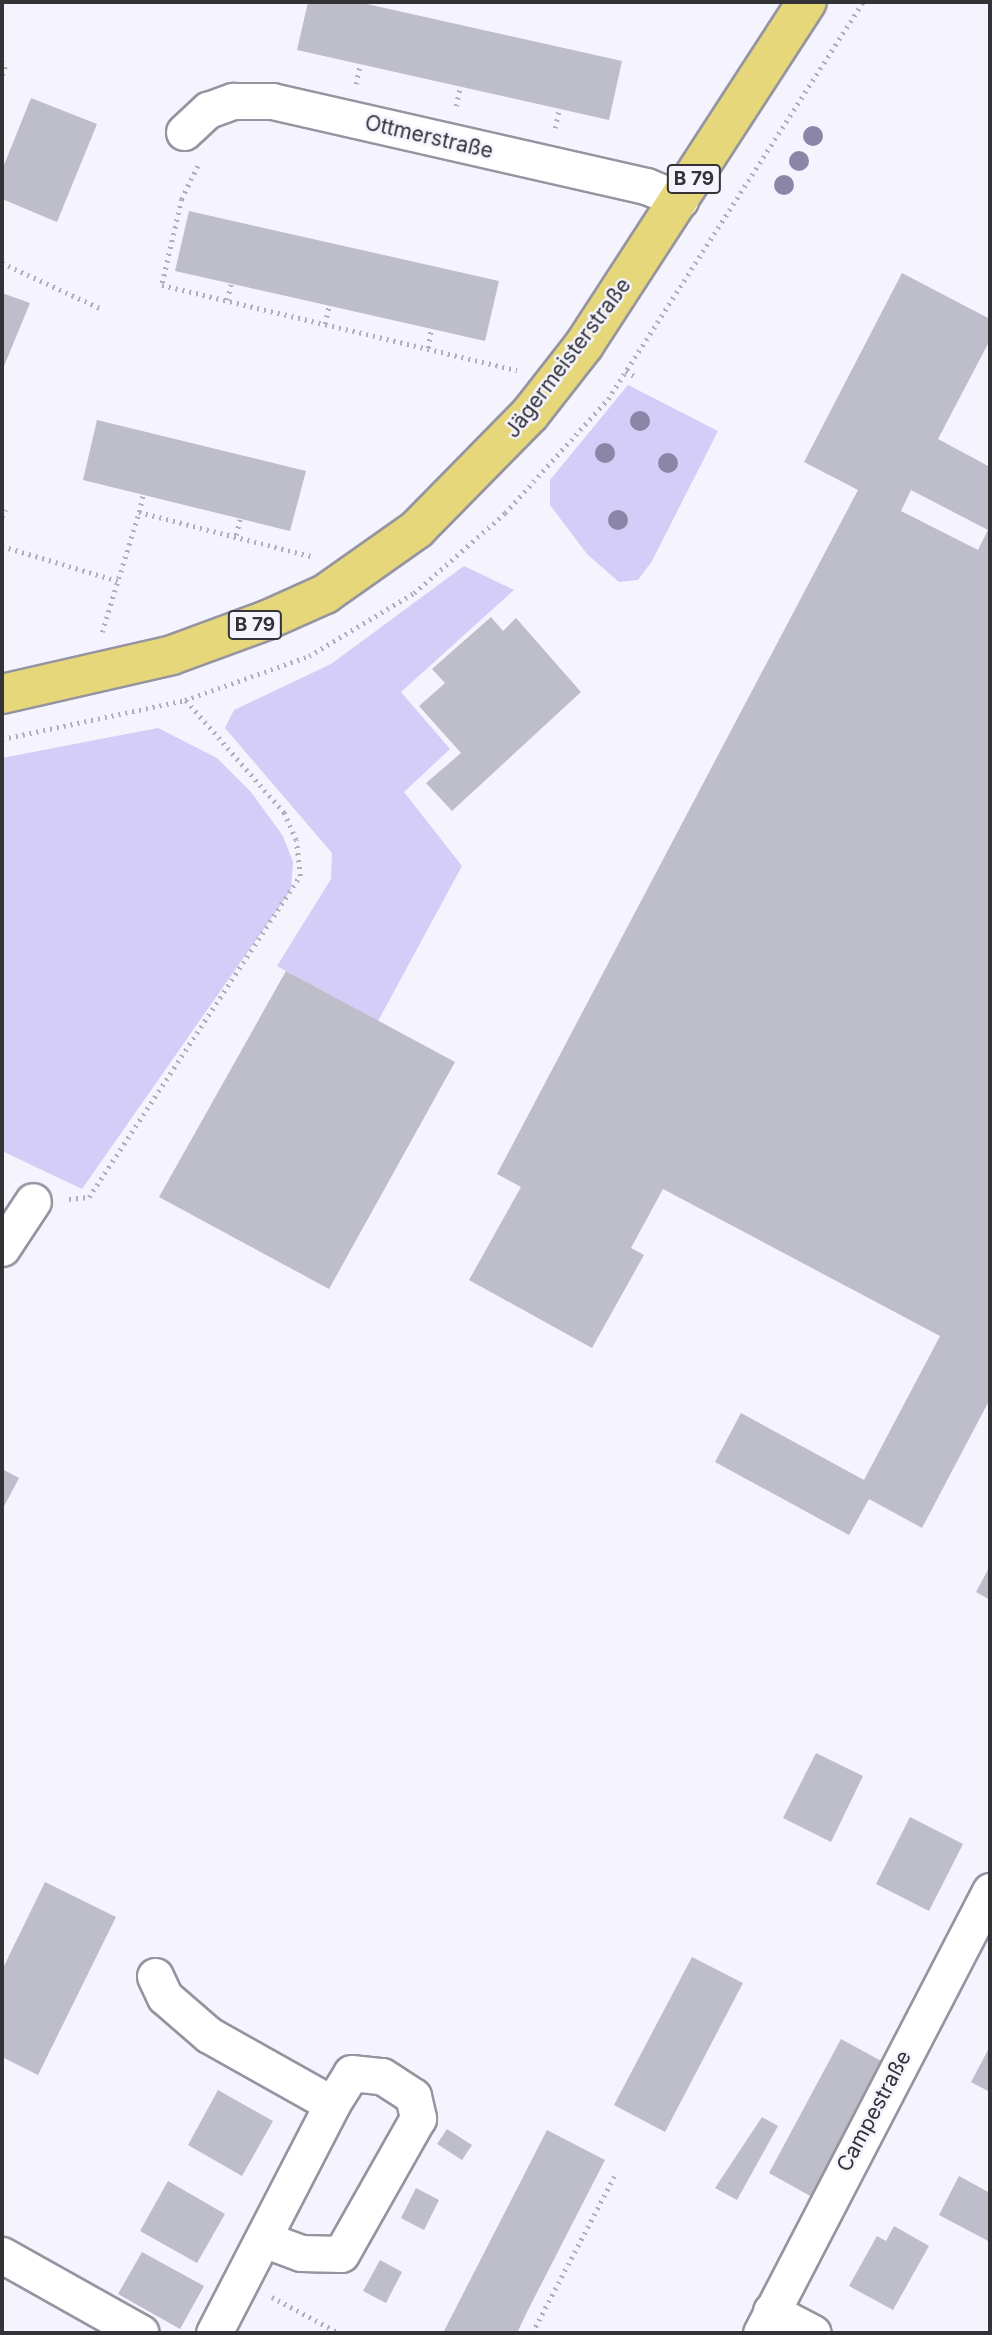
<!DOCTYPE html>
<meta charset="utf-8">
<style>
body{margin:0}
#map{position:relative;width:992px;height:2335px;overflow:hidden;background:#f4f3fe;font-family:Inter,sans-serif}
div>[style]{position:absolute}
.green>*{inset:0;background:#d3cdf7}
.building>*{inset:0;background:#bebdca}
.path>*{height:4.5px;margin-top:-2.25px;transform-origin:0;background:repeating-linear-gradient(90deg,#b0b0b9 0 2px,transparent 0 7px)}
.roads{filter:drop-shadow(2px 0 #9594a0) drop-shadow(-2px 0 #9594a0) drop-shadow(0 2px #9594a0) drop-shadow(0 -2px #9594a0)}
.minor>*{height:35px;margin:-17.5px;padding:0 17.5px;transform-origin:17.5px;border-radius:17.5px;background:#fff}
.primary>*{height:38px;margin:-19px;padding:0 19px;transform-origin:19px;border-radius:19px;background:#e5d77a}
.trees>*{width:20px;height:20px;margin:-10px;border-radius:50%;background:#8c85a7}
span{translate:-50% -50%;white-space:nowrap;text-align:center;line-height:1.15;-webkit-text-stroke:5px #f4f3fe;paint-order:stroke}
.shield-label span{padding:2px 5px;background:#f4f3fe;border:2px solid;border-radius:5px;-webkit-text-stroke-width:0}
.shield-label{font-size:19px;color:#323237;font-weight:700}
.street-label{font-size:21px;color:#323237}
.frame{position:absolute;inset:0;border:4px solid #323237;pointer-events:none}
</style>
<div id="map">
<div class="green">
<div style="clip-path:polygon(628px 385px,718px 431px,652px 561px,638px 580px,619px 582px,587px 554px,550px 505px,550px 480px)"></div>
<div style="clip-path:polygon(464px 566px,514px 590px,401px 692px,450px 749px,404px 792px,462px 866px,378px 1021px,277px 966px,331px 879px,332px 853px,225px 728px,234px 710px,331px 664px)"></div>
<div style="clip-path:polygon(158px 728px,217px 758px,251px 792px,283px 836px,293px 862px,291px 890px,82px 1189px,2px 1151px,2px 758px)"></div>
</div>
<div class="building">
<div style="clip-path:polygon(308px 2px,358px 2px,622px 61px,609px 120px,297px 50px)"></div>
<div style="clip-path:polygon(31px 98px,97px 124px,57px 222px,2px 199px,2px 170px)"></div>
<div style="clip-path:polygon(189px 211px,499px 281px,485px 341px,175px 271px)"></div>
<div style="clip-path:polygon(evenodd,902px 273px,990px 319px,990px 340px,938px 439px,990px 467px,990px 1399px,922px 1528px,869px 1499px,849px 1535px,715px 1462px,741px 1413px,864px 1480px,940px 1336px,663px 1189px,631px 1248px,644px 1255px,592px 1348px,469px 1280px,521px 1187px,497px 1174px,858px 490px,804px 462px,902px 273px,911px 490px,988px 530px,978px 550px,901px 511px,911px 490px)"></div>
<div style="clip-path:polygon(2px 293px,30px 303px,2px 371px)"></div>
<div style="clip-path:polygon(97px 420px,306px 471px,290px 531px,83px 480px)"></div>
<div style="clip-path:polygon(491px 617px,503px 631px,516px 618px,581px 692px,452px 811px,426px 783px,461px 753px,419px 706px,445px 683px,432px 669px)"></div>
<div style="clip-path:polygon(286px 971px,455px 1062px,329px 1289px,159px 1197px)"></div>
<div style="clip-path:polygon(2px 1469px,19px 1478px,2px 1510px)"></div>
<div style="clip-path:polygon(990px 1566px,990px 1600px,976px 1592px)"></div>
<div style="clip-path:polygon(816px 1753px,863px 1776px,831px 1842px,783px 1818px)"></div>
<div style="clip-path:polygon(910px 1817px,963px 1844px,929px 1911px,876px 1884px)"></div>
<div style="clip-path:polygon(45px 1882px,116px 1917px,38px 2075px,2px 2057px,2px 1970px)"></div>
<div style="clip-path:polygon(692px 1957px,743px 1983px,665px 2132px,614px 2105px)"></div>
<div style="clip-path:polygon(841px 2039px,885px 2063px,812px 2197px,769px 2173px)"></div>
<div style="clip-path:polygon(988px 2050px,990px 2051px,990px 2092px,971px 2082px)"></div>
<div style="clip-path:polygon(218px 2090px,273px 2121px,242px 2176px,188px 2145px)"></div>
<div style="clip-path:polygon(762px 2117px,778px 2126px,737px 2200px,715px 2188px)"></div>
<div style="clip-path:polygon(447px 2129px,472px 2145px,462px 2160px,437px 2144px)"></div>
<div style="clip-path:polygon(547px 2130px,605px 2160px,528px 2310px,517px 2333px,443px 2333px)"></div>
<div style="clip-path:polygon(959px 2176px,990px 2193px,990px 2242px,939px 2215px)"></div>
<div style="clip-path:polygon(168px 2181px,225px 2214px,197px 2263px,140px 2231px)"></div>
<div style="clip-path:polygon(416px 2188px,439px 2200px,424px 2230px,401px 2218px)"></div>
<div style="clip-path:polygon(894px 2226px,929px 2246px,893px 2310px,849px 2286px,877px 2236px,886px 2241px)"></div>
<div style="clip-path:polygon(142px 2252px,204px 2286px,180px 2329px,118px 2294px)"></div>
<div style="clip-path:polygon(380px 2260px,402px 2272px,386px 2303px,363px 2291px)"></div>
</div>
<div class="path">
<div style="left:2px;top:75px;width:14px;rotate:-69deg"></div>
<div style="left:356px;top:84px;width:20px;rotate:-79deg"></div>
<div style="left:456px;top:106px;width:19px;rotate:-78deg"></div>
<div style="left:555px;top:128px;width:19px;rotate:-78deg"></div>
<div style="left:198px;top:166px;width:37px;rotate:116deg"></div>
<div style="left:182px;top:199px;width:88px;rotate:103.1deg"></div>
<div style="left:162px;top:285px;width:365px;rotate:13.5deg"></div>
<div style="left:2px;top:263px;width:108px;rotate:24.7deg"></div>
<div style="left:227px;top:300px;width:16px;rotate:-76deg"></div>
<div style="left:325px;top:324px;width:19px;rotate:-78deg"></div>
<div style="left:428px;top:348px;width:19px;rotate:-81deg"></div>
<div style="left:626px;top:371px;width:9px;rotate:32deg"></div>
<div style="left:139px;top:512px;width:17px;rotate:-77deg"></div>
<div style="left:2px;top:517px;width:8px;rotate:-67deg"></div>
<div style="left:236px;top:535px;width:16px;rotate:-76deg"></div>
<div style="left:2px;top:546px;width:121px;rotate:16.8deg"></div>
<div style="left:102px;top:632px;width:126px;rotate:-72.9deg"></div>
<div style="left:139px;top:512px;width:177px;rotate:14.4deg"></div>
<div style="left:2px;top:739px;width:187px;rotate:-12deg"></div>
<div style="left:185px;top:700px;width:132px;rotate:-19.5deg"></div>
<div style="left:309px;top:656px;width:122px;rotate:-31deg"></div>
<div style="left:414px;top:593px;width:121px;rotate:-41.3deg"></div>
<div style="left:505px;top:513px;width:154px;rotate:-47.9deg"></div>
<div style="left:608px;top:399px;width:472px;rotate:-57.3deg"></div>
<div style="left:69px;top:1199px;width:20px;rotate:-6deg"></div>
<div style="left:89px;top:1197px;width:384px;rotate:-56.7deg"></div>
<div style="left:300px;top:876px;width:36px;rotate:-96deg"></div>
<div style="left:296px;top:840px;width:30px;rotate:-114deg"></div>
<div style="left:284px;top:813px;width:150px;rotate:-131.2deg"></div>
<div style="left:272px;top:2297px;width:76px;rotate:28.2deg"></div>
<div style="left:532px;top:2333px;width:178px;rotate:-62.3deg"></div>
</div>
<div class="roads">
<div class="minor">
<div style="left:184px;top:132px;width:33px;rotate:-43deg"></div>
<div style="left:208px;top:110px;width:27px;rotate:-20deg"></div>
<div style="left:233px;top:101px;width:39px"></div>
<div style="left:272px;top:101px;width:384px;rotate:12.8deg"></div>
<div style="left:646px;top:186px;width:37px;rotate:22deg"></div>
<div style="left:2px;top:1248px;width:56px;rotate:-56.6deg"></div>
<div style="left:155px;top:1976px;width:23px;rotate:65deg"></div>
<div style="left:165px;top:1997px;width:58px;rotate:40.8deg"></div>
<div style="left:209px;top:2035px;width:141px;rotate:29.3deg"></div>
<div style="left:2px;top:2255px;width:159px;rotate:29.3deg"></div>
<div style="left:771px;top:2311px;width:47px;rotate:27.6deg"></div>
<div style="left:214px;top:2333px;width:258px;rotate:-62.7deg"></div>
<div style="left:332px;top:2104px;width:36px;rotate:-58deg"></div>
<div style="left:351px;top:2073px;width:31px;rotate:6deg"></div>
<div style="left:382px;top:2076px;width:37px;rotate:33deg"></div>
<div style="left:413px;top:2096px;width:23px;rotate:77deg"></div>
<div style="left:418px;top:2118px;width:156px;rotate:119.5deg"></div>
<div style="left:341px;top:2254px;width:40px;rotate:-178.6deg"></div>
<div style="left:301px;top:2253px;width:40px;rotate:-159.8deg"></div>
<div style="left:761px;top:2333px;width:498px;rotate:-62.6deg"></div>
</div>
<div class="primary">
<div style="left:2px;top:694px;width:174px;rotate:-12.9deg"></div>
<div style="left:172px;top:655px;width:101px;rotate:-20.2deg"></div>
<div style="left:267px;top:620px;width:64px;rotate:-24.1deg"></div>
<div style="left:325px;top:594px;width:113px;rotate:-35.2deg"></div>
<div style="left:417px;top:529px;width:161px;rotate:-45.5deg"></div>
<div style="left:530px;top:414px;width:88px;rotate:-52deg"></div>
<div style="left:584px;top:345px;width:409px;rotate:-57deg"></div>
</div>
</div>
<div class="trees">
<div style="left:813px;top:136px"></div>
<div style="left:799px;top:161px"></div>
<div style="left:784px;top:185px"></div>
<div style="left:640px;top:421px"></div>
<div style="left:605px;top:453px"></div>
<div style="left:668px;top:463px"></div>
<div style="left:618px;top:520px"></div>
</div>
<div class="shield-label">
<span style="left:694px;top:179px">B 79</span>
<span style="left:255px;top:625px">B 79</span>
</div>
<div class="street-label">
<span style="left:429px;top:137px;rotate:13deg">Ottmerstraße</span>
<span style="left:568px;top:358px;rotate:-53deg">Jägermeisterstraße</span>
<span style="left:874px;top:2111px;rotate:-62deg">Campestraße</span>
</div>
<div class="frame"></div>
</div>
